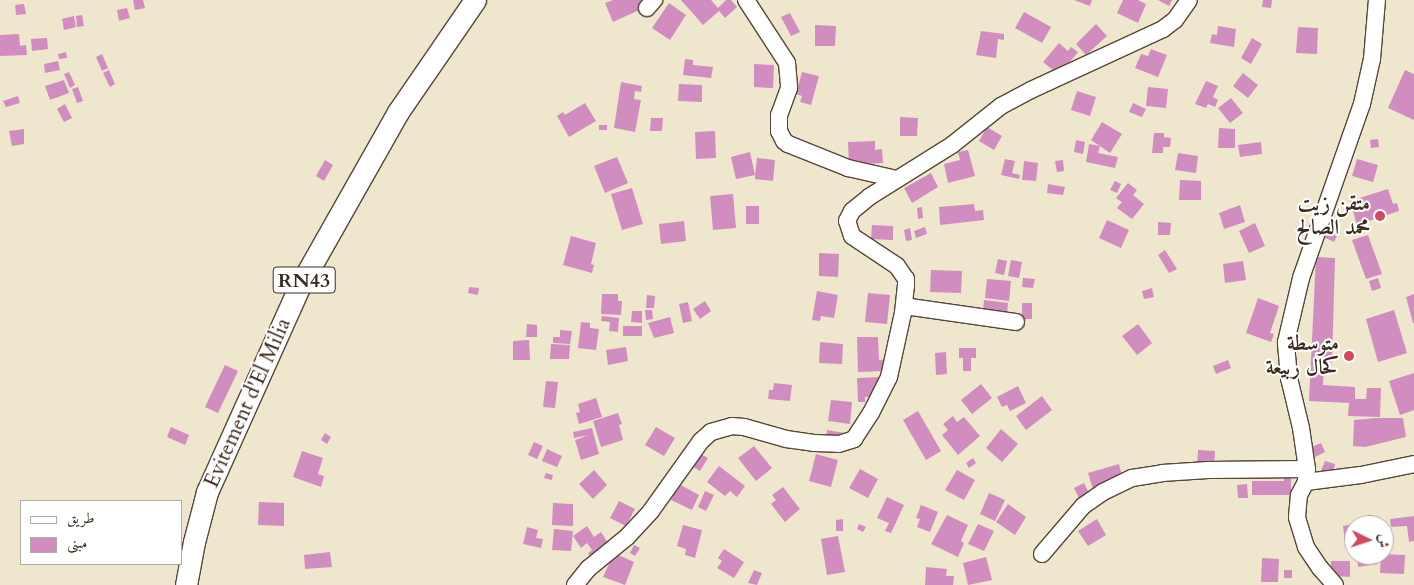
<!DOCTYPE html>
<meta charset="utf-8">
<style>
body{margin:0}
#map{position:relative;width:1414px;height:585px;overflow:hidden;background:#efe7cd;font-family:Cardo,Amiri,serif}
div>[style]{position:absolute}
.building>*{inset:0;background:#d18dbf}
.roads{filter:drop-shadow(1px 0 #564638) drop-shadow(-1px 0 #564638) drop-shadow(0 1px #564638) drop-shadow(0 -1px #564638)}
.minor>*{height:16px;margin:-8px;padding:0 8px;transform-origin:8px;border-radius:8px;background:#fff}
.major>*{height:21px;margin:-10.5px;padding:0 10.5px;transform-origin:10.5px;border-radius:10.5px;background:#fff}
.dots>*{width:14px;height:14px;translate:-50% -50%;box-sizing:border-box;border:2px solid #fff;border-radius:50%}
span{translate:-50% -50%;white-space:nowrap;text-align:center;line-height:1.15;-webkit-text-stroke:4px #fff;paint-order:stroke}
.shield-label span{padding:1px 4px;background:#fff;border:1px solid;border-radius:4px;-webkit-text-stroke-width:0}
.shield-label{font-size:20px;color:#3b2a1e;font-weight:700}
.poi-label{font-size:21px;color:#3b2a1e;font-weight:700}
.right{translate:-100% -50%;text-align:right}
.street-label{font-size:21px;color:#3b2a1e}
.legend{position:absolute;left:20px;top:500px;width:162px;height:65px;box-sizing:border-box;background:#fff;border:1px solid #b1aaa5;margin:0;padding:6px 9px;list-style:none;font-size:15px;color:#3b2a1e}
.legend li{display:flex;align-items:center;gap:10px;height:25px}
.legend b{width:25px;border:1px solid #b1aaa5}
.north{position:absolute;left:1344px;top:515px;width:50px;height:50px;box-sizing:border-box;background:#fff;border:1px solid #b1aaa5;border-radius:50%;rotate:94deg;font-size:14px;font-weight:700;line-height:20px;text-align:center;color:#3b2a1e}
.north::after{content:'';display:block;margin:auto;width:18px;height:22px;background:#d1495b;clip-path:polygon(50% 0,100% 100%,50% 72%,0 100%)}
</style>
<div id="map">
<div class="building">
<div style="clip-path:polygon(133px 0,143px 0,145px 8px,135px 10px)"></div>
<div style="clip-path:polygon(613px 0,643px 0,646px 7px,613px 22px,605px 3px)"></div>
<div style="clip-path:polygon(681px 0,711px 0,718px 8px,726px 0,731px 0,737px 7px,725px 18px,719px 11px,703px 25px)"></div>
<div style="clip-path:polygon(1074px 0,1092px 0,1090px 6px)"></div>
<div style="clip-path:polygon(1123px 0,1138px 0,1146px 4px,1138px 23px,1117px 13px)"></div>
<div style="clip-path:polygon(1158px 0,1172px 0,1169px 6px)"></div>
<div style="clip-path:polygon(1263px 0,1272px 0,1271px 8px,1262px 7px)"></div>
<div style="clip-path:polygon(669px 3px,686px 15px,670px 40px,652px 28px)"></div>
<div style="clip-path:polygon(24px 4px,26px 14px,16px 15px,15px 5px)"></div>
<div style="clip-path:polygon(127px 8px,130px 18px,119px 21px,117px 10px)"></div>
<div style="clip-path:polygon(1024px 12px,1051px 27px,1042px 43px,1015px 28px)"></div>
<div style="clip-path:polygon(790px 13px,800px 32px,791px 36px,781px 17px)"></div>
<div style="clip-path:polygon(82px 15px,84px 26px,77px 27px,76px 16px)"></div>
<div style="clip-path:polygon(74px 16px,76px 27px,64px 30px,62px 19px)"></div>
<div style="clip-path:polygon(1096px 24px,1107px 36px,1086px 55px,1076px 44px)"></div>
<div style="clip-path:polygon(815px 25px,836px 26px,835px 46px,815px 46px)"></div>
<div style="clip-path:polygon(1218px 26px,1236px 29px,1234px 47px,1210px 43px,1212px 34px,1217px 35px)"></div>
<div style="clip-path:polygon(1298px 27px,1318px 28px,1317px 54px,1296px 53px)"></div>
<div style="clip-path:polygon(981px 31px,1004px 34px,1004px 40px,998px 39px,996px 58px,976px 55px)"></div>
<div style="clip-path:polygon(19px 34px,20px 46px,26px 45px,27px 55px,0 56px,0 35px)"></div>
<div style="clip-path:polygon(47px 38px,48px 49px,32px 51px,31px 39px)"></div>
<div style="clip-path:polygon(1252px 38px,1262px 44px,1251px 64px,1241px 58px)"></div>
<div style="clip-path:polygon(1059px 43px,1068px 51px,1071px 47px,1078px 52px,1059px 75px,1043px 62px)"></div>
<div style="clip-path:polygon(1151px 49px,1167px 55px,1158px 77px,1135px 68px,1141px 54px,1148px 56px)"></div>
<div style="clip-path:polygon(66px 52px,67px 58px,59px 59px,58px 54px)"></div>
<div style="clip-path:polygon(102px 54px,108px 68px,102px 71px,96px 57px)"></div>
<div style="clip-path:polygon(685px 59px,693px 60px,693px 65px,713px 67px,711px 78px,683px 75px)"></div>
<div style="clip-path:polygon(58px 61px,60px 70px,45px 73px,44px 64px)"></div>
<div style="clip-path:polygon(754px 64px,774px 65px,773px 88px,754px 87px)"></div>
<div style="clip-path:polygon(109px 70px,115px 84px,110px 87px,103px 73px)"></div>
<div style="clip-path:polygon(1405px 70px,1414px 74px,1414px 120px,1388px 108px)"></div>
<div style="clip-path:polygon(69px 72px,75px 85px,70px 88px,64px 74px)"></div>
<div style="clip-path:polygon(802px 72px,819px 76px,811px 105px,800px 102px,802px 96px,796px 94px)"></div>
<div style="clip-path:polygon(1243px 73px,1258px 85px,1248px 98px,1233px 86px)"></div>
<div style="clip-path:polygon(64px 80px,69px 93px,50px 100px,45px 86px)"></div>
<div style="clip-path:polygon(1206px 81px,1218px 86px,1213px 97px,1218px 100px,1215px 107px,1208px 104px,1206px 108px,1195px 104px)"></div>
<div style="clip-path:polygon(621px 82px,642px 86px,641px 92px,635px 91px,634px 99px,641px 100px,635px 132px,614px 128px)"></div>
<div style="clip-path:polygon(679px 84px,702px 85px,702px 102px,678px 101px)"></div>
<div style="clip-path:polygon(78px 87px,83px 101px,77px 103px,72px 89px)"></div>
<div style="clip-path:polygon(1148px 87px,1168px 89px,1166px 108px,1146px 106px)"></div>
<div style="clip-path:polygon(1077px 91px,1096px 97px,1090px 116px,1071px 110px)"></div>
<div style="clip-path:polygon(18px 96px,20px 103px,6px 107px,3px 101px)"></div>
<div style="clip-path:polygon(1231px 98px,1243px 113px,1230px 123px,1218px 108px)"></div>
<div style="clip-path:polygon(585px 103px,596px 121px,569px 137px,557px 116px,563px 112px,565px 115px)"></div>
<div style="clip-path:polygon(1133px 103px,1146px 109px,1142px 117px,1129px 112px)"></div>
<div style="clip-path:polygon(65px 104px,72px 118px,64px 122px,57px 109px)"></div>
<div style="clip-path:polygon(900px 117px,918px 118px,917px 136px,900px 136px)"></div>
<div style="clip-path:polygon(651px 118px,663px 118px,662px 131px,650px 131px)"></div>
<div style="clip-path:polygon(1102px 122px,1122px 134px,1110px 153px,1091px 140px)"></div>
<div style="clip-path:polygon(599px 125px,607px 125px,607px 130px,599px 130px)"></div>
<div style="clip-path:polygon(987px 127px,1002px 136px,994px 150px,979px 141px)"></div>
<div style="clip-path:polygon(1219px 128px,1235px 129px,1235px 148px,1218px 148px)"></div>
<div style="clip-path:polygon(24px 129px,24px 144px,12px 146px,9px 131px)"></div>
<div style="clip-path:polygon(715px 131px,716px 158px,696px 159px,695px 132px)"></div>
<div style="clip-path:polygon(1154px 133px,1164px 133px,1164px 137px,1171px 138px,1170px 147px,1163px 147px,1163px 153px,1152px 153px)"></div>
<div style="clip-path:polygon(1378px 139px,1379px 147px,1371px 148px,1370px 140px)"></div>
<div style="clip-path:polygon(1076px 140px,1085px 142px,1083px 154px,1074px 152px)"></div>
<div style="clip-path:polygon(875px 141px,875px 150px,882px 149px,883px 163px,849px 165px,848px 142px)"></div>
<div style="clip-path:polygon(1261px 142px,1262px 154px,1240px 157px,1238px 145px)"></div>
<div style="clip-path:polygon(1089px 144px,1100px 146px,1098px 153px,1118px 157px,1115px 168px,1086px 162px)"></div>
<div style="clip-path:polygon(968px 150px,975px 176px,948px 183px,944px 164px,960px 160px,958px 152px)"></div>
<div style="clip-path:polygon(750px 152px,755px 175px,757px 158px,775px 160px,773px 181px,755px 179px,755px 175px,736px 179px,731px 157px)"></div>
<div style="clip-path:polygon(1178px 153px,1198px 156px,1196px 173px,1175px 170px)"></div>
<div style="clip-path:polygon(617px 157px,628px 183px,605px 193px,594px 166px)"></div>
<div style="clip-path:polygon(1005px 159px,1015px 161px,1012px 173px,1020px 175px,1019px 179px,1001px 175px)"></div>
<div style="clip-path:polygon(1357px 159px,1378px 165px,1373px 182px,1352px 176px)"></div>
<div style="clip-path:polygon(325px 160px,333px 165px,324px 181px,316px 176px)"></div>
<div style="clip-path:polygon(1063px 160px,1064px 171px,1057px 172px,1055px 161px)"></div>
<div style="clip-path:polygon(1024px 161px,1038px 163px,1036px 181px,1022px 180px)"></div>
<div style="clip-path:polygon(931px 173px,938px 187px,912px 203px,904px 188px)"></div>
<div style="clip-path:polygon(1180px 180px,1201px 181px,1201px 200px,1179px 200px)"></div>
<div style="clip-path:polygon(1115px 181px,1121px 184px,1117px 193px,1110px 190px)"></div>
<div style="clip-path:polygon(1128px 183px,1137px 190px,1133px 195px,1144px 204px,1132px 219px,1117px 208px,1122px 202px,1116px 198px)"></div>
<div style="clip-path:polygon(1048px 184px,1065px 187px,1063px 195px,1047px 193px)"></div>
<div style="clip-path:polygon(632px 188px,643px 224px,622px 230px,611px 194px)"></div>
<div style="clip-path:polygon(1388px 189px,1393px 204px,1397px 203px,1399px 211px,1357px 225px,1350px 201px)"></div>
<div style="clip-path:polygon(733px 194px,736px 228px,713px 230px,710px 196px)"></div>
<div style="clip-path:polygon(974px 204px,975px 211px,983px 210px,984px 220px,940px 225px,939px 207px)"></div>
<div style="clip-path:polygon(1240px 205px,1245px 222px,1224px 229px,1219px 213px)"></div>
<div style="clip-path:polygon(746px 206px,759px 206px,759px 224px,746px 224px)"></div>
<div style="clip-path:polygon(922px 207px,923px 218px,918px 219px,917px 208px)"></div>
<div style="clip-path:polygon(1107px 220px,1129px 230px,1121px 248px,1099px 238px)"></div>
<div style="clip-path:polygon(684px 221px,686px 241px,661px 244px,659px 224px)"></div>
<div style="clip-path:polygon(1158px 222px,1171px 223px,1170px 235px,1158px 235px)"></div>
<div style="clip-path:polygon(1255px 223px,1265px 246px,1249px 253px,1239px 231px)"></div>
<div style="clip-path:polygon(872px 225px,893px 226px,893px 240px,871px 239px)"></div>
<div style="clip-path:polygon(925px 227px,927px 234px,916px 238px,914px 231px)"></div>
<div style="clip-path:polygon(1326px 227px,1338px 234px,1334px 242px,1321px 236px)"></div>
<div style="clip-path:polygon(910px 228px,912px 240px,906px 241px,904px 230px)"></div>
<div style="clip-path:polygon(1368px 235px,1382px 274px,1366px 279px,1352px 240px)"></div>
<div style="clip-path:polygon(571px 236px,596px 243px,591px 264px,594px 265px,592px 273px,563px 265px)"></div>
<div style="clip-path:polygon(1165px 250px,1177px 269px,1169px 273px,1158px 255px)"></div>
<div style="clip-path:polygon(819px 253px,839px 254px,838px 277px,819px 276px)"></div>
<div style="clip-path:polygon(1316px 257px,1335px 258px,1332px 362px,1324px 362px,1323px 385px,1355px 387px,1355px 399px,1366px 399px,1367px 388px,1381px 388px,1380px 417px,1348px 416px,1349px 403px,1309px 401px)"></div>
<div style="clip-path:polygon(998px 259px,1007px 261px,1004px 275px,995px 273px)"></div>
<div style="clip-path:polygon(1011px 260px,1022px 262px,1019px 278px,1008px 276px)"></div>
<div style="clip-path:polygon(1243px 261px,1246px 280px,1225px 283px,1223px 264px)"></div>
<div style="clip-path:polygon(931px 270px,962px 271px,961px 293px,930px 292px)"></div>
<div style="clip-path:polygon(1023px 278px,1035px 279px,1033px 288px,1022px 287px)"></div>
<div style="clip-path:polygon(1378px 278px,1381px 288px,1372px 291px,1369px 281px)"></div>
<div style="clip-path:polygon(987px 279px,1011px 281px,1009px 301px,985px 298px)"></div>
<div style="clip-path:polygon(469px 287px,479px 288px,478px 295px,468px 293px)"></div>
<div style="clip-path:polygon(1152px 288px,1154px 297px,1144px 299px,1142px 291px)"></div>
<div style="clip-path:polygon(817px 291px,838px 295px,834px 318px,821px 316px,820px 321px,812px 320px)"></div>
<div style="clip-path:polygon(868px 293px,890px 295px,887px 324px,865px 322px)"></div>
<div style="clip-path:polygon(602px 294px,618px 294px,618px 301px,622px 301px,621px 315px,601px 314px)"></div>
<div style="clip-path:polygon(1414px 294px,1414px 323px,1413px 323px,1406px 297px)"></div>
<div style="clip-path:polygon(647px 295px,655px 296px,654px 308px,646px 308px)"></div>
<div style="clip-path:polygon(1258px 298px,1279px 306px,1270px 333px,1274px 334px,1271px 342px,1246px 333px)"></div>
<div style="clip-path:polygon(984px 300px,1008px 303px,1007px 314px,983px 312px)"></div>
<div style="clip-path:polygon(705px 301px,711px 311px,700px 319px,693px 309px)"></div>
<div style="clip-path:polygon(688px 302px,692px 321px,683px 323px,679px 304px)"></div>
<div style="clip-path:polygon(1022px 303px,1032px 303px,1032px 319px,1022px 319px)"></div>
<div style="clip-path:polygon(645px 310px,652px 310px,653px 319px,646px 320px)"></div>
<div style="clip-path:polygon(1394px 310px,1407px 353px,1378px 362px,1366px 319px)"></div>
<div style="clip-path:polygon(632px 311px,642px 311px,642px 323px,631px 322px)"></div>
<div style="clip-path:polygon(602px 316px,619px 318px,618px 332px,609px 331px,610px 322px,601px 321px)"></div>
<div style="clip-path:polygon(670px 317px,674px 333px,654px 338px,648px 323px)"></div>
<div style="clip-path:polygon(581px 322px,590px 323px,590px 328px,599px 329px,596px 350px,578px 348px)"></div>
<div style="clip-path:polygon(527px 324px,537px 325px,537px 337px,526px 337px)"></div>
<div style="clip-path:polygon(1138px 324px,1152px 343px,1137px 355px,1122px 336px)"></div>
<div style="clip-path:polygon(623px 326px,642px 326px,642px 336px,623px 336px)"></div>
<div style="clip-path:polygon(560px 330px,572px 331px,570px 344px,553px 343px,553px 337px,560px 337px)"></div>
<div style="clip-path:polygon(857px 337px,878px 337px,879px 360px,886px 360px,886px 371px,858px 372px)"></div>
<div style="clip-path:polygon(529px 340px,530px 360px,513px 360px,513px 341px)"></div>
<div style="clip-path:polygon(820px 342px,843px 344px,842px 364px,819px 363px)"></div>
<div style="clip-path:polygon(551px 344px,570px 345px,569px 359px,550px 359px)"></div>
<div style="clip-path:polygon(626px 347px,628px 361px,608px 365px,606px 350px)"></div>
<div style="clip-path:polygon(959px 348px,976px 348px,976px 358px,971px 358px,971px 371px,963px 371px,963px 358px,959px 358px)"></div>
<div style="clip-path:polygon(946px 352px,947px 374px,936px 375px,935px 353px)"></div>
<div style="clip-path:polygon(1228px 360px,1231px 368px,1216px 374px,1213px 366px)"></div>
<div style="clip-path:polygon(225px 365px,238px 371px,218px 413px,205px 407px)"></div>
<div style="clip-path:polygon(1414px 373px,1414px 410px,1400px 415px,1389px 381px)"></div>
<div style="clip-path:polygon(881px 377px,882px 396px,865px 397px,865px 402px,858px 402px,857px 378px)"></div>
<div style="clip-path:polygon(546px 381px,558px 382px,555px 408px,543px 407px)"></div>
<div style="clip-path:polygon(774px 383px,792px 385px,790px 401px,768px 399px,769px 390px,773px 390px)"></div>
<div style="clip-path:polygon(981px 384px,992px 398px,972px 414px,961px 400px)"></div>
<div style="clip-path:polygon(1018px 386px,1026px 403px,1010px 411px,1007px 405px,1002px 407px,997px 397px)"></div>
<div style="clip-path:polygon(1042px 396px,1052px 410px,1026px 430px,1016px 416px)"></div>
<div style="clip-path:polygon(596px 398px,602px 417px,579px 424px,576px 413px,580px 412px,578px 404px)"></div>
<div style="clip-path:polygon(831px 400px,852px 402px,850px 424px,828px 421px)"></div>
<div style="clip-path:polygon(918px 411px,941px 451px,926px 460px,903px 420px)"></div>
<div style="clip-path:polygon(618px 413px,622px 424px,619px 425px,623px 440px,601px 447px,593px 421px)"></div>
<div style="clip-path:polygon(953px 416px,957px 422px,964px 417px,980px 436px,958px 455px,942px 435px,948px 430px,943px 424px)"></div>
<div style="clip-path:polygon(1376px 418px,1403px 418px,1406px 437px,1365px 447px,1353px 446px,1354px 420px)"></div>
<div style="clip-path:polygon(171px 427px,189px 435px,185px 445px,167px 437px)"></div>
<div style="clip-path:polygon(656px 427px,675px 438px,664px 456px,645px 445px)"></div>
<div style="clip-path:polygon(592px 428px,599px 454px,581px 460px,575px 440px,589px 435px,574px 438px,573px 432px)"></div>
<div style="clip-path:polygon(1001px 429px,1018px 444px,1002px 462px,986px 448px)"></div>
<div style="clip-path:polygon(827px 430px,845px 433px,844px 439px,826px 436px)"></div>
<div style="clip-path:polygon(325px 433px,331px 437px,327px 444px,321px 440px)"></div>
<div style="clip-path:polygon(534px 442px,543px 446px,537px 459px,528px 455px)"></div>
<div style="clip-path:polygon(1321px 443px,1325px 452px,1315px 457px,1311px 447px)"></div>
<div style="clip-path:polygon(754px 446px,772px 468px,756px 481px,738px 458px)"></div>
<div style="clip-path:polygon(547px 449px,562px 456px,557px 467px,542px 461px)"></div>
<div style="clip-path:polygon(1198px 450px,1215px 451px,1214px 469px,1197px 468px)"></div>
<div style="clip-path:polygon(302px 451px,323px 458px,318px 474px,324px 476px,321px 487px,293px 477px)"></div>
<div style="clip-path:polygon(701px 454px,708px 458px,700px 471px,693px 467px)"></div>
<div style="clip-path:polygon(816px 454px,838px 460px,831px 487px,809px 481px)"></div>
<div style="clip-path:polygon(973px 458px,976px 463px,969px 468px,966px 463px)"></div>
<div style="clip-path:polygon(1325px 461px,1335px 464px,1332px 475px,1321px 471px)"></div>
<div style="clip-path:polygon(1119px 464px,1123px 480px,1093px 489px,1088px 473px)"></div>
<div style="clip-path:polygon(719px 466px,745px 486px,737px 497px,730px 491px,725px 496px,707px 482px)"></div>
<div style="clip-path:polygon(860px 469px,878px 479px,868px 498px,849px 488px)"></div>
<div style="clip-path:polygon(594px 470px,607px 485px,593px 499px,579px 484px)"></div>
<div style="clip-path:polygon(957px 470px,975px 480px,964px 500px,945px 490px)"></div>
<div style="clip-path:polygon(546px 473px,553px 475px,552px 480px,544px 478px)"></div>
<div style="clip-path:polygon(1284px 475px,1291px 476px,1291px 495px,1252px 495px,1252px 481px,1284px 481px)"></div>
<div style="clip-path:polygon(1084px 483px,1090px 495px,1080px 500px,1074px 488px)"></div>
<div style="clip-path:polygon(679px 484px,699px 495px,692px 510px,671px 500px)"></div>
<div style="clip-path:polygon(1247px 484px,1248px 498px,1238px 498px,1237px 485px)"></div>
<div style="clip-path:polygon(783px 487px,800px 509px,785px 522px,771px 504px,776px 500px,772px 495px)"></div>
<div style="clip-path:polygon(705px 491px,714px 495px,706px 511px,698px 507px)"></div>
<div style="clip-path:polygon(989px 493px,1005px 500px,995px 521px,980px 514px)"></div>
<div style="clip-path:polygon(887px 497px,904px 505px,891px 533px,885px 531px,889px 523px,877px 518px)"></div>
<div style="clip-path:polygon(619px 501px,635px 509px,626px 526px,610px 518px)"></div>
<div style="clip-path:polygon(259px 502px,284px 503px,284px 526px,258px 525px)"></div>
<div style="clip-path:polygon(553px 503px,573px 504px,573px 526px,552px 525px)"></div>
<div style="clip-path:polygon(1008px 504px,1026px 517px,1015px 535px,996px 522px)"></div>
<div style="clip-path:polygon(921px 505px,938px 512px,930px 532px,917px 527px,920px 519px,916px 518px)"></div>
<div style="clip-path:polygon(947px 515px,968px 525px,961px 541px,964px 543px,958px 557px,931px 544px)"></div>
<div style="clip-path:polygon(1414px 516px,1414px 541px,1409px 542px,1407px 526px,1391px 527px,1390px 519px)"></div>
<div style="clip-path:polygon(843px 519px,843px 531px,836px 531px,836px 520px)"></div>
<div style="clip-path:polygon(1097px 519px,1106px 535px,1088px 546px,1078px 531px)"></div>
<div style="clip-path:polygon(1382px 522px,1383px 525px,1365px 525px,1365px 523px)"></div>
<div style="clip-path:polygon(859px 524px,866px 527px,863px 532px,857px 529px)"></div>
<div style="clip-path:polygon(978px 524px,994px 531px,984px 551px,968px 544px)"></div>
<div style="clip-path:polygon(1354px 524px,1354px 541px,1345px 542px,1343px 526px)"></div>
<div style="clip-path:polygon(683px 525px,702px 530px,695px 558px,685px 555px,686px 549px,677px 546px)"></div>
<div style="clip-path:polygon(587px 526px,594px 537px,601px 532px,611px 548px,593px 560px,588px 553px,592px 550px,587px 543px,581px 548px,573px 536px)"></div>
<div style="clip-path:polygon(527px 527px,538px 530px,536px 538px,543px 539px,541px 548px,523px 544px)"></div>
<div style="clip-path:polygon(554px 529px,573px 531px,571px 551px,552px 550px)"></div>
<div style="clip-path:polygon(838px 536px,845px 572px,827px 575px,821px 539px)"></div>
<div style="clip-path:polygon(634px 545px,640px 548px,635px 556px,630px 553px)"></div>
<div style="clip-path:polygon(724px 549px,744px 562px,734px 578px,717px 568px,722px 561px,718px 558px)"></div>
<div style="clip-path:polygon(330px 552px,332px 567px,305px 569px,304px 555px)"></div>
<div style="clip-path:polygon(614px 553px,634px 562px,625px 585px,603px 577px)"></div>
<div style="clip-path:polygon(1384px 554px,1405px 555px,1404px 574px,1380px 573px,1381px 555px)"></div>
<div style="clip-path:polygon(1376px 555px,1378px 564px,1358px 567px,1357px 557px)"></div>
<div style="clip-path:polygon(986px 557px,992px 580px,968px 585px,963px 563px)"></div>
<div style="clip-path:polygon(1262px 558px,1279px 559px,1278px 582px,1261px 582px)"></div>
<div style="clip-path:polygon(1331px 561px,1350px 561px,1350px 577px,1331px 576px)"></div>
<div style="clip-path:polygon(926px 567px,947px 569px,946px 576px,954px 576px,953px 585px,925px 585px)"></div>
<div style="clip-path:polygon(754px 570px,762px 573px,757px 585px,748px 583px)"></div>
<div style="clip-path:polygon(1284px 570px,1292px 570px,1292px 578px,1284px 578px)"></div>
</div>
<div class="roads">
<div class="minor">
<div style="left:746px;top:0;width:75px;rotate:56.9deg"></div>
<div style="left:787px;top:63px;width:25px;rotate:85deg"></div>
<div style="left:789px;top:88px;width:29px;rotate:110deg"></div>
<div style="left:779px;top:115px;width:16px;rotate:90deg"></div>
<div style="left:779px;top:131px;width:11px;rotate:63deg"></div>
<div style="left:784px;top:141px;width:5px;rotate:37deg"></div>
<div style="left:788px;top:144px;width:65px;rotate:21.8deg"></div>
<div style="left:848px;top:168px;width:50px;rotate:12.7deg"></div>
<div style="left:647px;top:8px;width:11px;rotate:-49deg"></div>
<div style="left:904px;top:306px;width:113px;rotate:8.1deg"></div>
<div style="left:1306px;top:482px;width:55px;rotate:-7.3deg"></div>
<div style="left:1361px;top:475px;width:54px;rotate:-11.7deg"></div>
<div style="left:1042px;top:554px;width:63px;rotate:-49.5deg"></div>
<div style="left:1083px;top:506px;width:24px;rotate:-35deg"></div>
<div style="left:1103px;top:492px;width:32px;rotate:-26deg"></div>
<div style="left:1132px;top:478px;width:30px;rotate:-9deg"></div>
<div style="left:1162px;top:473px;width:46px;rotate:-3.7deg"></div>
<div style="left:1208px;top:470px;width:99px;rotate:-0.6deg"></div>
<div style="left:575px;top:585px;width:22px;rotate:-51deg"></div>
<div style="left:589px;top:568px;width:49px;rotate:-39.2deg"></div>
<div style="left:627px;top:537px;width:35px;rotate:-47deg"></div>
<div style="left:651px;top:511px;width:86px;rotate:-54.5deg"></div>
<div style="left:701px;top:441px;width:13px;rotate:-42deg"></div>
<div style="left:711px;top:432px;width:22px;rotate:-16deg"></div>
<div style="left:732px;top:426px;width:12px;rotate:5deg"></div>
<div style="left:744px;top:427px;width:44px;rotate:15.9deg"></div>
<div style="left:786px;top:439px;width:28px;rotate:8deg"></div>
<div style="left:814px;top:443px;width:25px;rotate:2deg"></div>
<div style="left:839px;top:444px;width:16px;rotate:-18deg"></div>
<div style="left:854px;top:439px;width:31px;rotate:-57deg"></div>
<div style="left:871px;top:413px;width:40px;rotate:-63.4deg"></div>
<div style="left:889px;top:377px;width:66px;rotate:-77.7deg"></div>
<div style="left:903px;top:313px;width:27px;rotate:-84deg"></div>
<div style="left:906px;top:286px;width:7px;rotate:-90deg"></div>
<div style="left:906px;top:279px;width:16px;rotate:-125deg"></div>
<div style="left:897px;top:266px;width:54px;rotate:-146.3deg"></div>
<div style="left:852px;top:236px;width:16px;rotate:-108deg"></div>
<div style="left:847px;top:221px;width:11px;rotate:-63deg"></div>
<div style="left:852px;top:211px;width:22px;rotate:-39deg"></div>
<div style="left:869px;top:197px;width:98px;rotate:-32.1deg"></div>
<div style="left:952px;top:145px;width:63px;rotate:-38.5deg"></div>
<div style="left:1001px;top:106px;width:34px;rotate:-28deg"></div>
<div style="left:1031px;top:90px;width:145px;rotate:-24.8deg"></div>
<div style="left:1163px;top:29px;width:15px;rotate:-37deg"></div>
<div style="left:1175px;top:20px;width:24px;rotate:-55deg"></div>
<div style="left:1335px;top:585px;width:23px;rotate:-131deg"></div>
<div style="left:1320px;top:568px;width:25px;rotate:-124deg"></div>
<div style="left:1306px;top:547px;width:31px;rotate:-107deg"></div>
<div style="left:1297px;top:517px;width:22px;rotate:-85deg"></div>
<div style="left:1299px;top:495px;width:15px;rotate:-62deg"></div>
<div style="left:1306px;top:482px;width:13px;rotate:-86deg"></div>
<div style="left:1307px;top:469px;width:41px;rotate:-98.3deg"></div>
<div style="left:1301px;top:428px;width:51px;rotate:-103.5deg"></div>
<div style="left:1289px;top:378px;width:36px;rotate:-95deg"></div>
<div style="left:1286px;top:342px;width:66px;rotate:-76.8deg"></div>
<div style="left:1301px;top:278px;width:184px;rotate:-70.7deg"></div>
<div style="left:1362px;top:104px;width:46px;rotate:-77.5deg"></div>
<div style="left:1372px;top:59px;width:59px;rotate:-85.2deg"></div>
</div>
<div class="major">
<div style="left:186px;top:585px;width:44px;rotate:-79.5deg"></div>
<div style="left:194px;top:542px;width:52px;rotate:-75.4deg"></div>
<div style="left:207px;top:492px;width:225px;rotate:-65.8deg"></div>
<div style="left:299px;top:287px;width:201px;rotate:-60.5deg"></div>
<div style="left:398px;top:112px;width:136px;rotate:-55.5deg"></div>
</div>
</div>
<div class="dots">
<div style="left:1380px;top:216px;background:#d1495b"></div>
<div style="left:1349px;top:356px;background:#d1495b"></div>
</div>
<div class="shield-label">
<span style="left:304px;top:280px">RN43</span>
</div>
<div class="poi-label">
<span class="right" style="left:1370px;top:216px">متقن زيت<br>محمد الصالح</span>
<span class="right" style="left:1339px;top:356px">متوسطة<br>كحال ربيعة</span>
</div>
<div class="street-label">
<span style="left:248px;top:403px;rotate:-66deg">Evitement d'El Milia</span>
</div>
<ul class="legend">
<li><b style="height:6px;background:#fff"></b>طريق</li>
<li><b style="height:14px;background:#d18dbf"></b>مبنى</li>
</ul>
<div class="north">ش</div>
</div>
